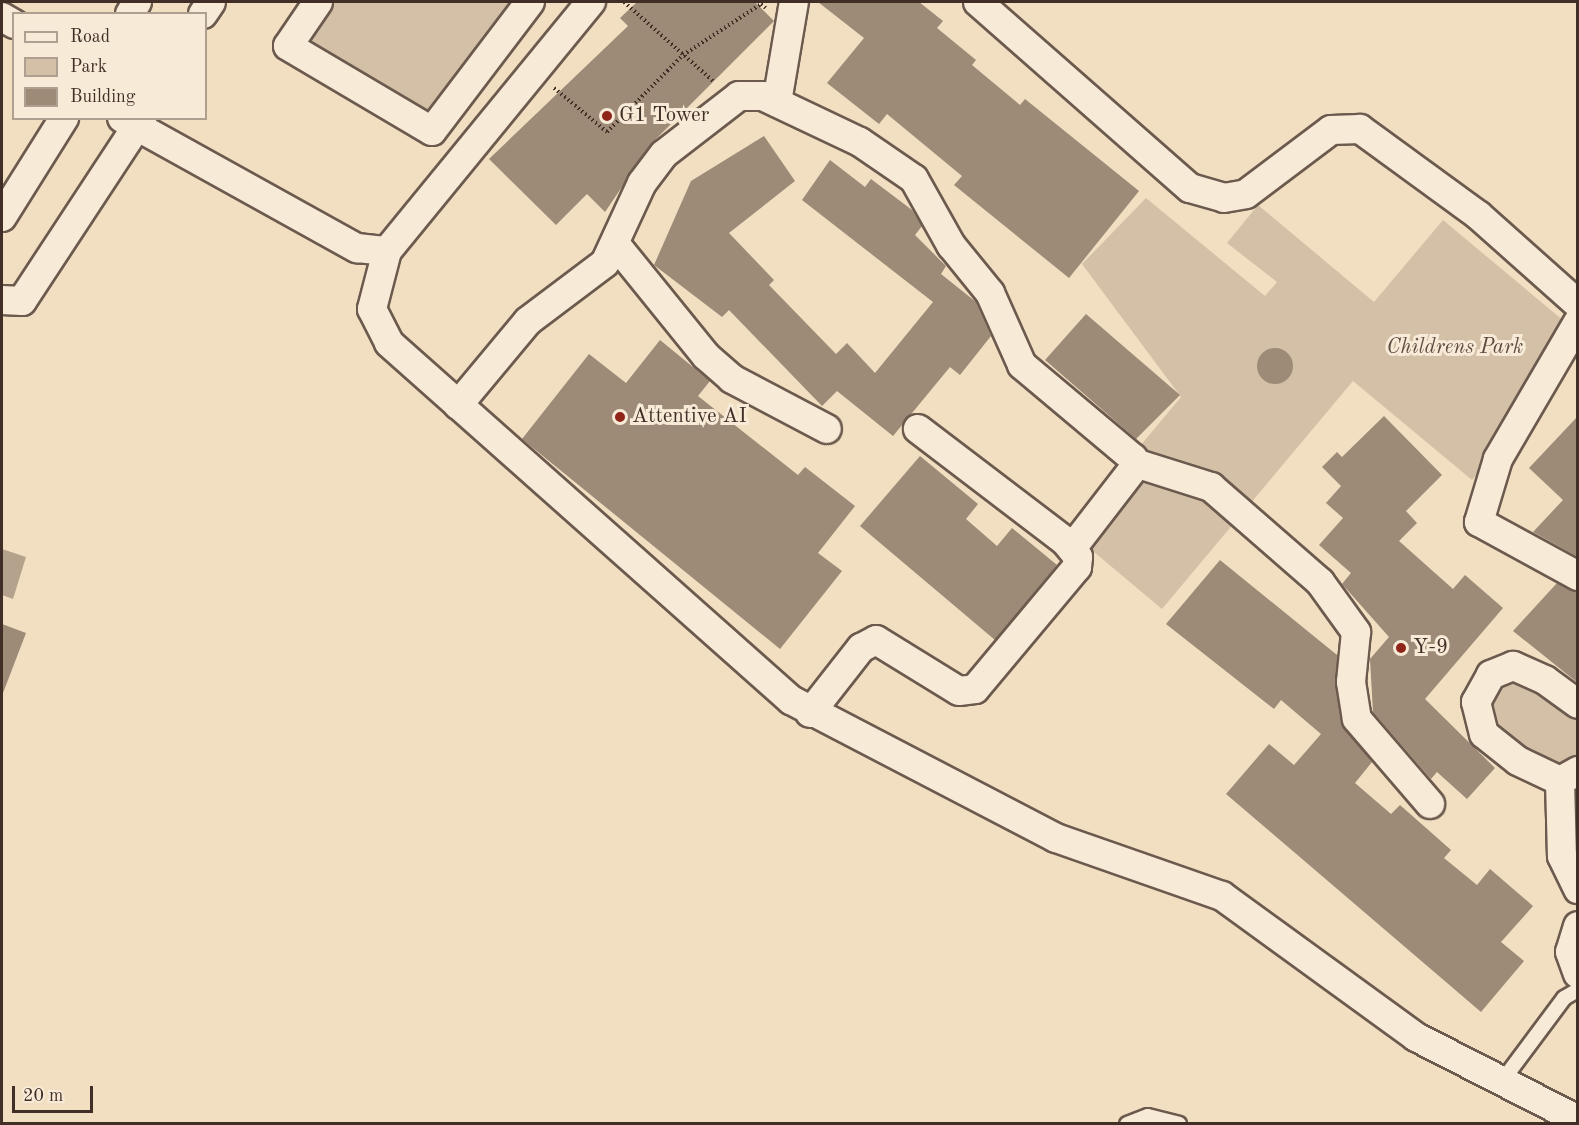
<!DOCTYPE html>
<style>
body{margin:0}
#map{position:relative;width:1579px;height:1125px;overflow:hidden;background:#f2dec1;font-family:"Old Standard TT",serif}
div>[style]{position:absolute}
.green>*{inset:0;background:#d4c0a7}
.water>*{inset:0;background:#b5a28d}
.building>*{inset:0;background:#9d8a77}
.round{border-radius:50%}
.path>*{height:4px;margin-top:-2px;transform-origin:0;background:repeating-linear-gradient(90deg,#402e27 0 1.5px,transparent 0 4.5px)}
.roads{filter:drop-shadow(2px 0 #6c5a4e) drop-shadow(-2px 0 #6c5a4e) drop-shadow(0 2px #6c5a4e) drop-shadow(0 -2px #6c5a4e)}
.lane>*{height:14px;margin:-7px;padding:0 7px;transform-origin:7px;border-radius:7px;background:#f7ead7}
.street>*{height:28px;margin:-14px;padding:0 14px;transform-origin:14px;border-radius:14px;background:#f7ead7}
.dots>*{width:16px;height:16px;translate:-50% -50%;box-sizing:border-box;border:3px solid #f7ead7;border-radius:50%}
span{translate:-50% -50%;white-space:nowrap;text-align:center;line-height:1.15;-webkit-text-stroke:6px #f7ead7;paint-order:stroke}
.poi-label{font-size:21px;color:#402e27}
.left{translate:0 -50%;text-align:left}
.park-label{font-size:21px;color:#5e4b41;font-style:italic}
.frame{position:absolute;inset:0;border:3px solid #402e27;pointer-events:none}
.legend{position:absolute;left:12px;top:12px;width:195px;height:108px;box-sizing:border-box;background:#f7ead7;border:2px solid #ae9f91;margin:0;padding:8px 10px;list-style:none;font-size:18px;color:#402e27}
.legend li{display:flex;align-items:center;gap:12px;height:30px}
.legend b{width:30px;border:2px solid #ae9f91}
.scale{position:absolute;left:12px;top:1086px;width:81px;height:27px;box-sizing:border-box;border:3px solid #402e27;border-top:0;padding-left:8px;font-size:18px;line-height:21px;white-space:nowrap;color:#402e27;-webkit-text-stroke:4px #f7ead7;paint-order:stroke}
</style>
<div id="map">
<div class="green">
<div style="clip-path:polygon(299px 2px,544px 2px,438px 137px,275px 37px)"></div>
<div style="clip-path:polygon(1146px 198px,1265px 296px,1277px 282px,1227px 243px,1258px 205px,1374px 302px,1443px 220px,1577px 332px,1577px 354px,1472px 480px,1353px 381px,1162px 609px,1069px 531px,1181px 397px,1082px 264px)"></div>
<div style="clip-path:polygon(1506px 678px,1548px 687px,1577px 716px,1577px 756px,1558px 774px,1492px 731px,1488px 689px)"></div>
</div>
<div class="water">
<div style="clip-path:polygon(2px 549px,26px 557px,13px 599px,2px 595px)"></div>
</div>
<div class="building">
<div style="clip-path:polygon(637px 2px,755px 2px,774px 21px,651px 144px,605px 212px,587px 194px,556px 225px,489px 159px,628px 26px,620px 18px)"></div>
<div style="clip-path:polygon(818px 2px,919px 2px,943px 21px,937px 28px,976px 60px,972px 65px,1020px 105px,1025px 99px,1139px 191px,1069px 278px,954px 185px,962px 176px,887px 114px,879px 124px,827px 83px,864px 38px)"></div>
<div style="clip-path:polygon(764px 136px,795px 181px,729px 233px,774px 280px,769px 285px,836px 354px,847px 343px,875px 373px,933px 302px,802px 200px,830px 160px,865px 187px,871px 179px,912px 210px,922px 226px,915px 235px,946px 266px,941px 274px,976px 302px,991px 336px,960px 375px,950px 367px,893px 436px,837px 391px,822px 406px,729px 310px,722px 317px,654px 265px,691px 181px)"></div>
<div style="clip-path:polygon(1086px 314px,1180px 395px,1136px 439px,1045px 360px)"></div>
<div style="clip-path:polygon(660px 340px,710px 381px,698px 396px,798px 475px,805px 467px,855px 506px,818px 553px,842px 571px,780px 649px,522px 439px,589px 354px,626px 383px)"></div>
<div class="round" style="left:1257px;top:348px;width:36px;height:36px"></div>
<div style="clip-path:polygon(1384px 416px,1442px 475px,1406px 511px,1417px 523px,1399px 541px,1453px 589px,1465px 575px,1503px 608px,1425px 699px,1495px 768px,1467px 799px,1437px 772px,1431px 779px,1373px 712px,1370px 659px,1389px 637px,1342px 584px,1351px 573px,1319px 545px,1343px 518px,1326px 503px,1341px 486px,1322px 467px,1337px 452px,1342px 457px)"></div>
<div style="clip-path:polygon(1578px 416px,1578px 557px,1533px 532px,1563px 500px,1529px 468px)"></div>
<div style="clip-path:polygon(920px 456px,978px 504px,966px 519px,997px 546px,1012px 528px,1057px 565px,995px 640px,860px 526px)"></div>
<div style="clip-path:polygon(1220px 560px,1337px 655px,1341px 722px,1372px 762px,1355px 783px,1391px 814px,1400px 805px,1451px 850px,1444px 858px,1477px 885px,1490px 869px,1533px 906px,1501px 942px,1524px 961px,1481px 1012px,1226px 794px,1269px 744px,1294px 765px,1321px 734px,1281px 700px,1274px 709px,1166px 624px)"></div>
<div style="clip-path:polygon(1557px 583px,1578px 592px,1578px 683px,1513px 631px)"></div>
<div style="clip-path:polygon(2px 624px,26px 633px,3px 693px,2px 693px)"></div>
</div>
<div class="path">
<div style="left:624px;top:2px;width:119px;rotate:41.6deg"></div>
<div style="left:554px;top:88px;width:69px;rotate:39.7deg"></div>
<div style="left:607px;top:132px;width:108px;rotate:-45.4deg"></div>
<div style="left:683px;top:55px;width:93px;rotate:-33.2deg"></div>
<div style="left:761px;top:4px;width:6px;rotate:39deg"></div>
</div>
<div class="roads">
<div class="lane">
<div style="left:1500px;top:1084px;width:107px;rotate:-53.3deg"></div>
<div style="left:1564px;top:998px;width:16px;rotate:-30deg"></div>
<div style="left:1127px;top:1124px;width:22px;rotate:-21deg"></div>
<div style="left:1148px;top:1116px;width:32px;rotate:14deg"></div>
</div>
<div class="street">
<div style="left:318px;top:2px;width:53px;rotate:124.3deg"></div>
<div style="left:288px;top:46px;width:167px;rotate:30.6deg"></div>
<div style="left:432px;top:131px;width:162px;rotate:-52.8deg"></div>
<div style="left:978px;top:2px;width:282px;rotate:41.3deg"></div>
<div style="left:1190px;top:188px;width:35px;rotate:16deg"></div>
<div style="left:1224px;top:198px;width:22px;rotate:-10deg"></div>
<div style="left:1246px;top:194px;width:106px;rotate:-37deg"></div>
<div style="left:1331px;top:130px;width:29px;rotate:-2deg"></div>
<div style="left:1360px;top:129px;width:146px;rotate:36.1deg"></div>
<div style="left:1478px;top:215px;width:134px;rotate:41.7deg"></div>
<div style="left:130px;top:14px;width:14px;rotate:-60deg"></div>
<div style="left:203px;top:14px;width:14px;rotate:-56deg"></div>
<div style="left:2px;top:17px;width:14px;rotate:30deg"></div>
<div style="left:777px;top:102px;width:101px;rotate:-80.4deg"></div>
<div style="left:122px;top:118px;width:269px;rotate:29deg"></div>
<div style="left:357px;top:248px;width:30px;rotate:6deg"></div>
<div style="left:387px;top:251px;width:322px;rotate:-50.7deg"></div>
<div style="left:2px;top:217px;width:117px;rotate:-57.9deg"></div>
<div style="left:617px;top:246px;width:141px;rotate:51deg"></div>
<div style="left:706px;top:356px;width:35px;rotate:41deg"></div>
<div style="left:732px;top:379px;width:107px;rotate:27.8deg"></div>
<div style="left:387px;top:251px;width:60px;rotate:104.5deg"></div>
<div style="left:372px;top:309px;width:38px;rotate:63deg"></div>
<div style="left:389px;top:343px;width:538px;rotate:41.61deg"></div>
<div style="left:791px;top:700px;width:299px;rotate:27.5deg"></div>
<div style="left:1056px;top:838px;width:176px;rotate:19.3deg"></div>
<div style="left:1222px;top:896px;width:240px;rotate:36deg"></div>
<div style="left:1416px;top:1037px;width:182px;rotate:27.1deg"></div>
<div style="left:2px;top:300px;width:20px;rotate:3deg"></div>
<div style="left:22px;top:301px;width:219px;rotate:-56.7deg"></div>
<div style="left:1578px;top:322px;width:159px;rotate:120.3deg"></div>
<div style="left:1498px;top:459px;width:66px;rotate:106.8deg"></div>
<div style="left:1479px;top:522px;width:113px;rotate:28.6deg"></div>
<div style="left:458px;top:405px;width:109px;rotate:-50.2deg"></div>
<div style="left:528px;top:321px;width:96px;rotate:-37deg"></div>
<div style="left:605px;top:263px;width:88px;rotate:-65.2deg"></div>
<div style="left:642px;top:183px;width:36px;rotate:-53deg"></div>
<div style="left:664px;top:154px;width:95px;rotate:-37.7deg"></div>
<div style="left:739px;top:96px;width:24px"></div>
<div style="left:763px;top:96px;width:107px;rotate:25.4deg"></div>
<div style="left:860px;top:142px;width:65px;rotate:34.4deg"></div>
<div style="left:914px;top:179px;width:76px;rotate:60.7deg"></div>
<div style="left:951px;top:245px;width:62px;rotate:50.9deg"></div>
<div style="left:990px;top:293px;width:79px;rotate:66deg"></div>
<div style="left:1022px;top:365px;width:145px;rotate:40deg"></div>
<div style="left:1133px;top:458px;width:10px;rotate:84deg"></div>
<div style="left:1134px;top:468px;width:100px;rotate:127.7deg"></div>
<div style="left:1135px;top:463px;width:80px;rotate:17.5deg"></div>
<div style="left:1211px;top:487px;width:145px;rotate:41.1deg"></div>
<div style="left:1320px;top:582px;width:62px;rotate:54.2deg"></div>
<div style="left:1356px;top:632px;width:50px;rotate:95.7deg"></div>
<div style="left:1351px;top:682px;width:37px;rotate:81deg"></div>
<div style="left:1357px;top:719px;width:112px;rotate:49.3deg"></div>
<div style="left:1578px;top:704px;width:41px;rotate:-144deg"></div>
<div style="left:1545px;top:680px;width:35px;rotate:-156deg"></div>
<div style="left:1513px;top:666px;width:24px;rotate:158deg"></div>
<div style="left:1491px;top:675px;width:31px;rotate:119deg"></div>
<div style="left:1476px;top:702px;width:33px;rotate:76deg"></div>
<div style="left:1484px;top:734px;width:43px;rotate:38.5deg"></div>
<div style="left:1518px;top:761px;width:47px;rotate:25.5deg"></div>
<div style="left:1560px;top:781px;width:21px;rotate:-29deg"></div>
<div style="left:810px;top:713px;width:83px;rotate:-51.9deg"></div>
<div style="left:861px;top:648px;width:17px;rotate:-28deg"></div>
<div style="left:876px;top:640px;width:97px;rotate:31.6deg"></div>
<div style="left:959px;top:691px;width:16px;rotate:-7deg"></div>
<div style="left:975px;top:689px;width:159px;rotate:-50.1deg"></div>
<div style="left:1077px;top:567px;width:10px;rotate:-84deg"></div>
<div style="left:1078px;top:557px;width:21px;rotate:-129deg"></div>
<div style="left:1065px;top:541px;width:185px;rotate:-142.7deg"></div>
<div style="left:1560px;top:781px;width:75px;rotate:88.5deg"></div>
<div style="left:1562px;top:856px;width:37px;rotate:64deg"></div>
<div style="left:1578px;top:926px;width:27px;rotate:107deg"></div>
<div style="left:1570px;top:952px;width:23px;rotate:70deg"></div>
</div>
</div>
<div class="dots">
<div style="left:607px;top:116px;background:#8f2418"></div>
<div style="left:620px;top:417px;background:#8f2418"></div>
<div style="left:1401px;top:648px;background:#8f2418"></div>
</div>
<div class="poi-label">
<span class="left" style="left:619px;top:116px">G1 Tower</span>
<span class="left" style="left:632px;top:417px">Attentive AI</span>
<span class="left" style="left:1413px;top:648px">Y-9</span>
</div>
<div class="park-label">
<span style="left:1455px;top:348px">Childrens Park</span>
</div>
<div class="frame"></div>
<ul class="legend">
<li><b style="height:8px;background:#f7ead7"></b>Road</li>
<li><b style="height:16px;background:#d4c0a7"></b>Park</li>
<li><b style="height:16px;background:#9d8a77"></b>Building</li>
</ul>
<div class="scale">20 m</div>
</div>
